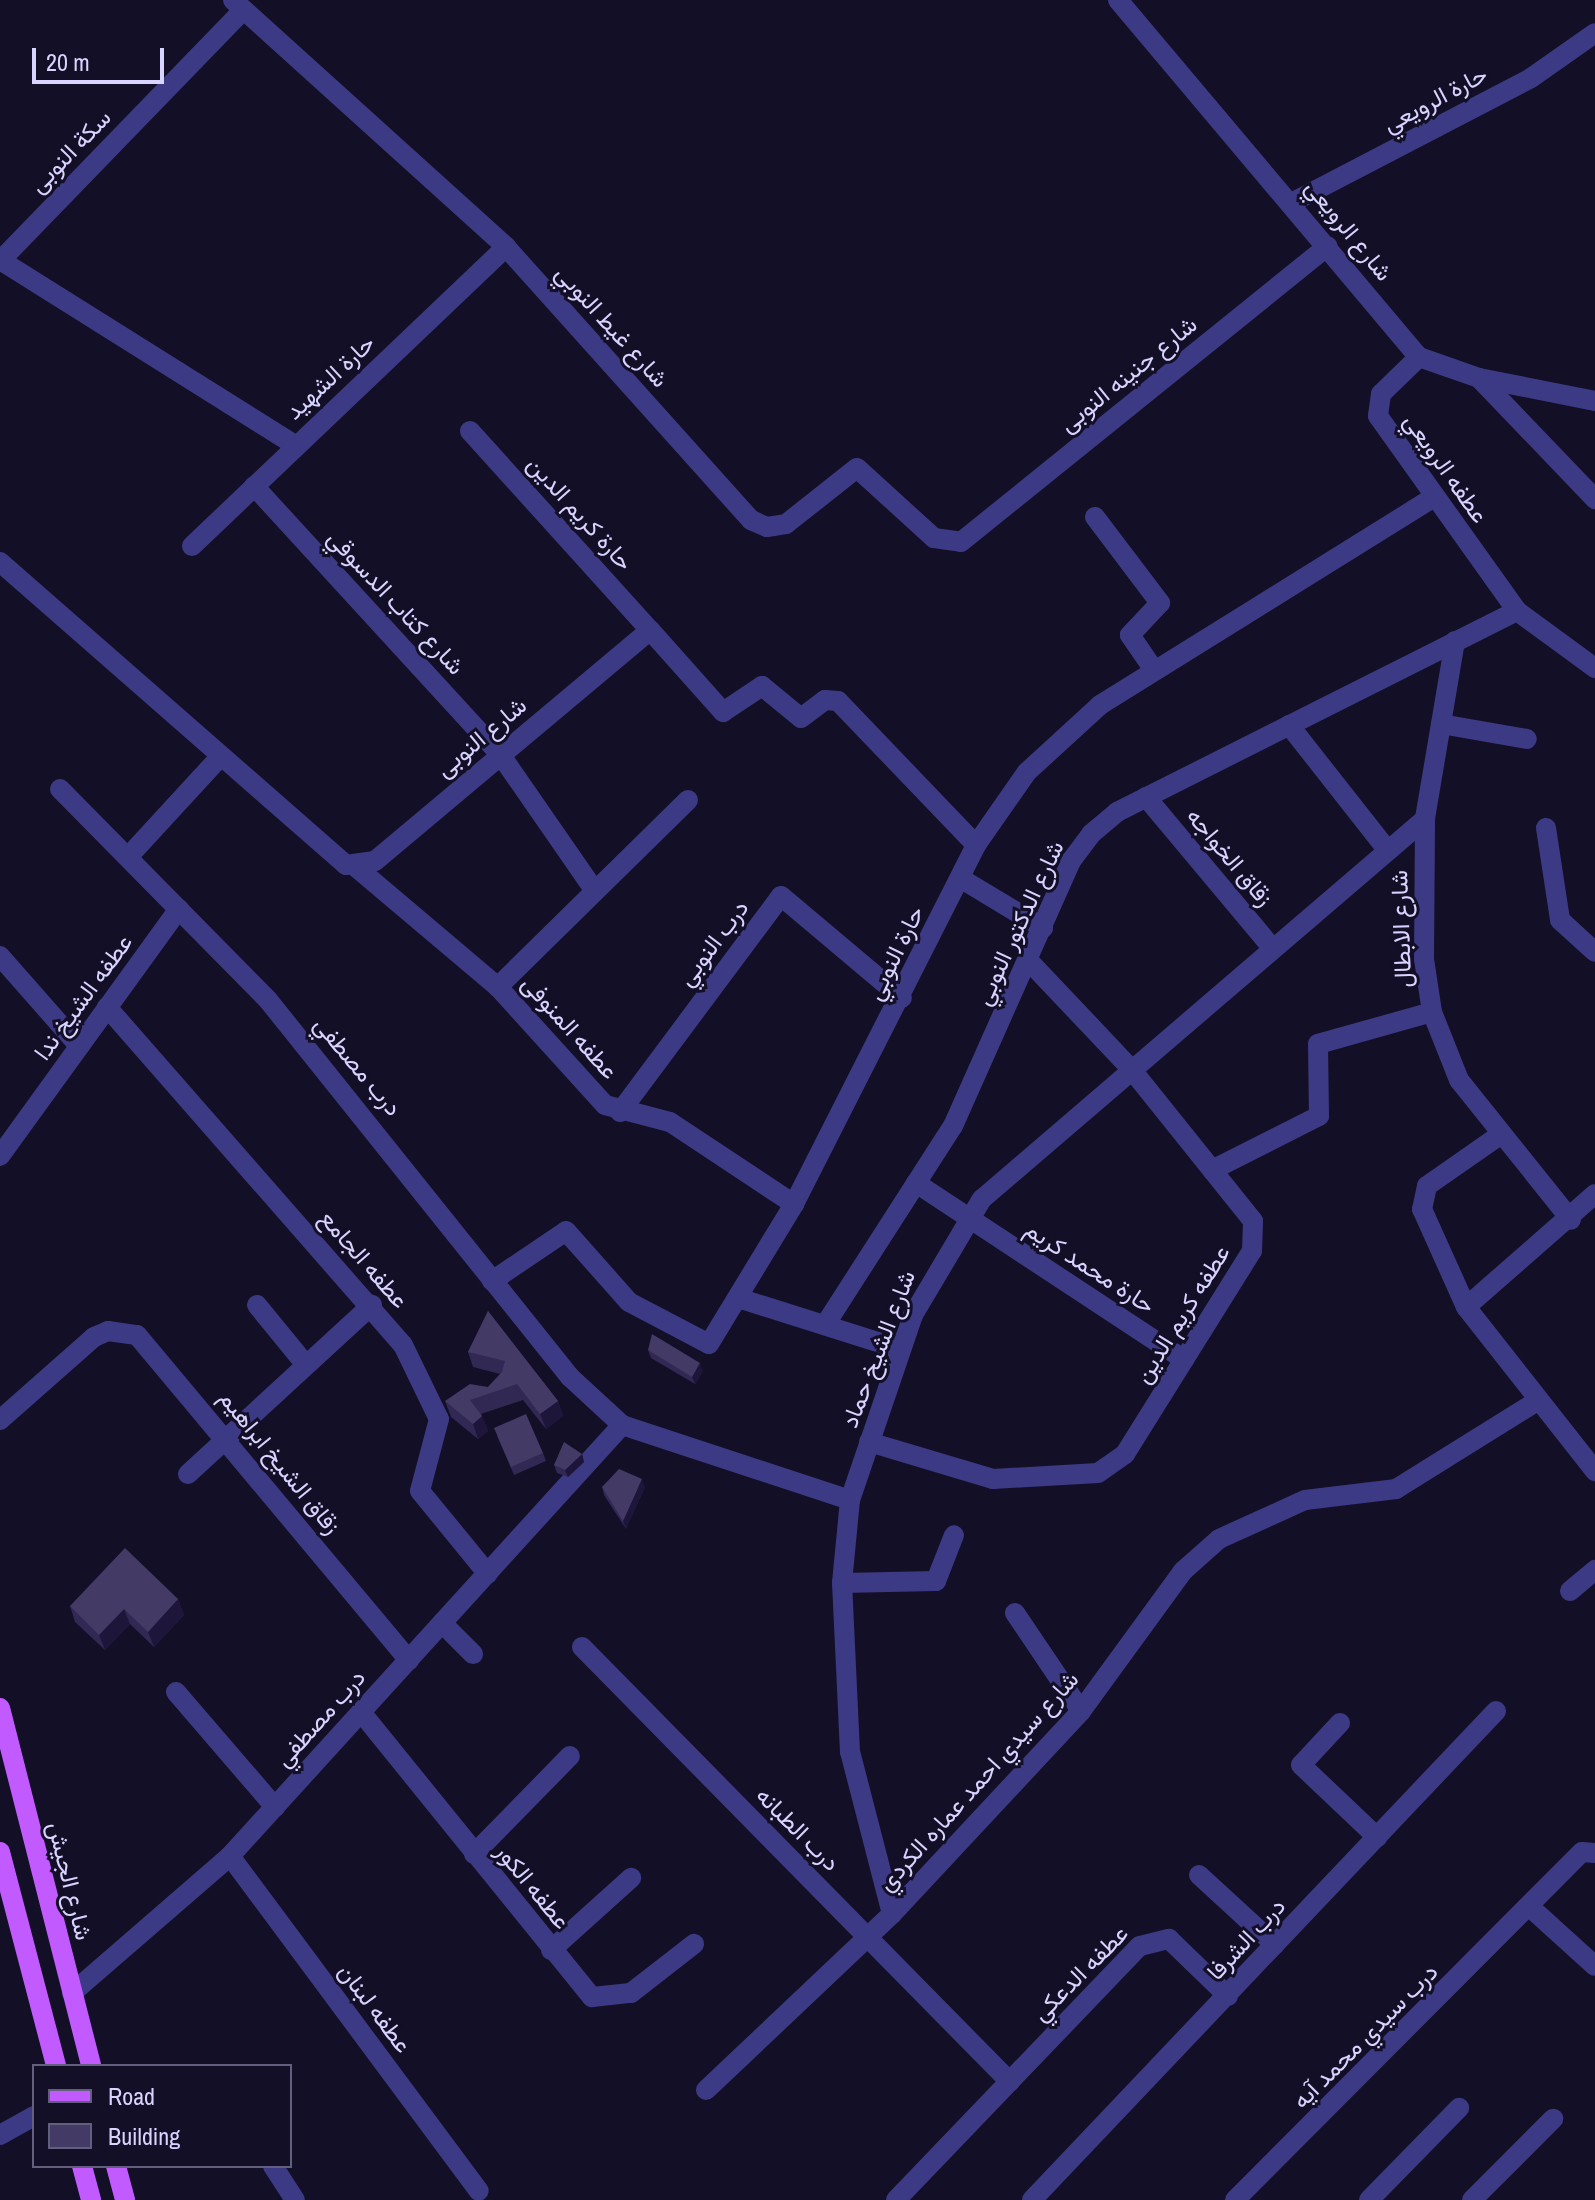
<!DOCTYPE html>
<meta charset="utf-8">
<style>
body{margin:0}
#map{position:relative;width:1595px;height:2200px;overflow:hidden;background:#130f26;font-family:"Archivo Narrow",Vazirmatn,sans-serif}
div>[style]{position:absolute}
.minor>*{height:20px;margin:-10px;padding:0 10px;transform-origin:10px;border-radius:10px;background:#3d3a85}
.major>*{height:20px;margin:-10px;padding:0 10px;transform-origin:10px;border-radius:10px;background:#c25bff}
.wall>*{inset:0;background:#312854}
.shaded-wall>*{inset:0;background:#1d163a}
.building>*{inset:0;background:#433a66}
span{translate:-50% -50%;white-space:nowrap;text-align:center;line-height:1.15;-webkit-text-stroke:6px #130f26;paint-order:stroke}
.street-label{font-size:24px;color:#d9d4ff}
.legend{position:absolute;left:32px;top:2064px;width:260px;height:104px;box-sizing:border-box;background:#130f26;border:2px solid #625e7d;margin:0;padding:10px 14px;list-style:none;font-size:24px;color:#d9d4ff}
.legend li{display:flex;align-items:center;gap:16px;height:40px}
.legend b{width:40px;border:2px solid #625e7d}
.scale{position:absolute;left:32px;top:48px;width:132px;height:36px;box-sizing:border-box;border:4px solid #d9d4ff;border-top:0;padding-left:10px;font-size:24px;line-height:28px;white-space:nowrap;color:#d9d4ff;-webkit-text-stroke:6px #130f26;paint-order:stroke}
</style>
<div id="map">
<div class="minor">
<div style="left:233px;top:0;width:368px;rotate:42.1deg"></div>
<div style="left:506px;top:247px;width:367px;rotate:48.1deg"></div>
<div style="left:751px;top:520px;width:17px;rotate:24deg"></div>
<div style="left:767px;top:527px;width:19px;rotate:-9deg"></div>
<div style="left:786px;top:524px;width:90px;rotate:-38.3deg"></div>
<div style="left:857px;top:468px;width:104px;rotate:42.3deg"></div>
<div style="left:934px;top:538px;width:27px;rotate:8deg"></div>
<div style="left:961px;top:542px;width:471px;rotate:-38.9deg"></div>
<div style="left:1118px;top:0;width:467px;rotate:49.9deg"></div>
<div style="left:1419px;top:357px;width:64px;rotate:19.3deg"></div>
<div style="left:1479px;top:378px;width:118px;rotate:11.2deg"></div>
<div style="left:1293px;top:202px;width:268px;rotate:-27.5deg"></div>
<div style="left:1531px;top:78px;width:78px;rotate:-35.1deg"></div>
<div style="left:0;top:260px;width:348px;rotate:32.1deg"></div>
<div style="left:1px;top:260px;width:348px;rotate:-45.9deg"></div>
<div style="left:1419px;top:357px;width:53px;rotate:135.8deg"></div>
<div style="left:1381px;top:394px;width:22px;rotate:98deg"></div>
<div style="left:1378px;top:416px;width:239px;rotate:54.5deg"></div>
<div style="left:1517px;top:611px;width:97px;rotate:36.2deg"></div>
<div style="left:1479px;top:378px;width:168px;rotate:46.2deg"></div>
<div style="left:470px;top:431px;width:268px;rotate:47.9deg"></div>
<div style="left:254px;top:486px;width:364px;rotate:47.5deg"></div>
<div style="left:500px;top:754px;width:165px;rotate:55.3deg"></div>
<div style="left:1095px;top:517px;width:108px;rotate:52.9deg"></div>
<div style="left:1160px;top:603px;width:44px;rotate:133.2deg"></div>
<div style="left:1130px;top:635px;width:42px;rotate:55.6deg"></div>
<div style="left:192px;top:546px;width:434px;rotate:-43.6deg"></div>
<div style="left:0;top:562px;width:460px;rotate:41.2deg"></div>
<div style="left:346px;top:865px;width:29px;rotate:-8deg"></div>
<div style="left:375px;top:861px;width:359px;rotate:-40deg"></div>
<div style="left:650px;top:630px;width:110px;rotate:48.3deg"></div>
<div style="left:723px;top:712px;width:47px;rotate:-33.7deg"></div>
<div style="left:762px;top:686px;width:50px;rotate:39.4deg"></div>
<div style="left:801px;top:718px;width:30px;rotate:-37deg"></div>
<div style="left:825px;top:700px;width:13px;rotate:4deg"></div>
<div style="left:838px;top:701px;width:199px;rotate:46.2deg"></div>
<div style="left:1455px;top:641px;width:181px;rotate:99.6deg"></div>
<div style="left:1425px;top:819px;width:140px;rotate:90.4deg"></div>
<div style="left:1424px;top:959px;width:54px;rotate:81.4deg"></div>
<div style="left:1432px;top:1012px;width:73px;rotate:68.3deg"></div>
<div style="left:1459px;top:1080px;width:179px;rotate:51.3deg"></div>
<div style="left:1441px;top:724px;width:87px;rotate:9.9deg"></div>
<div style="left:1289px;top:725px;width:160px;rotate:51.8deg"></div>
<div style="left:60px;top:789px;width:296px;rotate:45.4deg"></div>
<div style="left:268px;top:1000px;width:483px;rotate:51.3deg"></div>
<div style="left:570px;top:1377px;width:71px;rotate:42.7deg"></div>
<div style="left:622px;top:1425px;width:240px;rotate:18.2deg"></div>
<div style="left:1146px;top:797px;width:198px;rotate:50.1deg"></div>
<div style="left:688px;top:800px;width:267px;rotate:135.5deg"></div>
<div style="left:498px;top:987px;width:159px;rotate:47.8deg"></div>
<div style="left:605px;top:1105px;width:67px;rotate:14.7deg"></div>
<div style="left:670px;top:1122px;width:149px;rotate:33.5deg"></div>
<div style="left:1546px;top:828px;width:93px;rotate:81.3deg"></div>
<div style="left:1560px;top:920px;width:47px;rotate:42.4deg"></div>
<div style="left:128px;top:857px;width:137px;rotate:-47.4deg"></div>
<div style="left:356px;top:867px;width:186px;rotate:40.2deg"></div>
<div style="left:960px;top:878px;width:97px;rotate:31.1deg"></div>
<div style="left:0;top:956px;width:120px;rotate:48.7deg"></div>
<div style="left:107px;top:1007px;width:449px;rotate:48.8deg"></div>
<div style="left:403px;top:1345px;width:82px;rotate:64.1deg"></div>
<div style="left:439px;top:1419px;width:74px;rotate:104.8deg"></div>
<div style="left:420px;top:1491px;width:107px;rotate:50.7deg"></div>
<div style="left:620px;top:1112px;width:269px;rotate:-53.3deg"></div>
<div style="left:781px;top:896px;width:158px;rotate:40.1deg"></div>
<div style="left:1500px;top:1135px;width:89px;rotate:145.1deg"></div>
<div style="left:1427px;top:1186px;width:24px;rotate:102deg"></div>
<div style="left:1422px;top:1209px;width:107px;rotate:65.8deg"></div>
<div style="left:1466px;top:1307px;width:209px;rotate:51.8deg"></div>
<div style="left:0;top:1156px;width:305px;rotate:-54.1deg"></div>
<div style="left:1212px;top:1170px;width:120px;rotate:-26.8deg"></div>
<div style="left:1319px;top:1116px;width:72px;rotate:-90.8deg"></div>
<div style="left:1318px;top:1044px;width:118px;rotate:-15.7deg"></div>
<div style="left:916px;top:1183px;width:321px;rotate:33.4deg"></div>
<div style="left:492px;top:1281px;width:89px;rotate:-34deg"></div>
<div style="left:566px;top:1231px;width:95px;rotate:48.4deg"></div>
<div style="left:629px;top:1302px;width:90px;rotate:27.7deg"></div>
<div style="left:709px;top:1344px;width:164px;rotate:-58.7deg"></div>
<div style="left:794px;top:1204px;width:402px;rotate:-63.1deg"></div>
<div style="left:976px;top:845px;width:89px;rotate:-55.1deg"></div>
<div style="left:1027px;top:772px;width:99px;rotate:-42.5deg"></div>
<div style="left:1100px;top:705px;width:392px;rotate:-31.9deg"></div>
<div style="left:738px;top:1298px;width:170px;rotate:17.5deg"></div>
<div style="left:257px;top:1305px;width:77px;rotate:50.8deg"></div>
<div style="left:1466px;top:1307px;width:171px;rotate:-41.2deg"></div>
<div style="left:825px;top:1325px;width:237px;rotate:-57.3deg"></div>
<div style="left:953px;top:1126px;width:290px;rotate:-66deg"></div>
<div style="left:1071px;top:861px;width:34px;rotate:-53deg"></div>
<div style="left:1091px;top:834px;width:34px;rotate:-40deg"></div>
<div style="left:1117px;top:812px;width:448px;rotate:-26.7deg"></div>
<div style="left:0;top:1420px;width:125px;rotate:-41.4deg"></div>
<div style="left:94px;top:1337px;width:15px;rotate:-23deg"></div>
<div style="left:108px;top:1331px;width:29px;rotate:8deg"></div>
<div style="left:137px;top:1335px;width:424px;rotate:50.1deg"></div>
<div style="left:869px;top:1442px;width:129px;rotate:16.6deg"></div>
<div style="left:993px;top:1479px;width:105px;rotate:-3.3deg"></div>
<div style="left:1098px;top:1473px;width:33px;rotate:-35deg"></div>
<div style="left:1125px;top:1454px;width:239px;rotate:-58deg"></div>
<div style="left:1252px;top:1251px;width:30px;rotate:-88deg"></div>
<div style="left:1253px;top:1221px;width:192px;rotate:-128.7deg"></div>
<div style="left:1133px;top:1071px;width:150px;rotate:-133.4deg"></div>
<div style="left:188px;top:1474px;width:250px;rotate:-42.6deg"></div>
<div style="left:842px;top:1583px;width:94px;rotate:-1.2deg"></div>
<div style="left:936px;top:1581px;width:49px;rotate:-68.6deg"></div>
<div style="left:1570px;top:1591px;width:33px;rotate:-40deg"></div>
<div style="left:1015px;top:1613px;width:118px;rotate:56deg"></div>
<div style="left:442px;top:1623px;width:44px;rotate:45deg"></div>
<div style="left:582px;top:1647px;width:610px;rotate:45.46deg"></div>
<div style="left:176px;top:1692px;width:152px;rotate:49.3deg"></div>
<div style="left:361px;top:1712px;width:367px;rotate:51deg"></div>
<div style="left:592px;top:1997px;width:39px;rotate:-6deg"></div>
<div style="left:631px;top:1993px;width:80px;rotate:-37.9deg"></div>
<div style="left:1340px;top:1723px;width:57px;rotate:132.9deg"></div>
<div style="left:1301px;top:1765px;width:105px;rotate:43.5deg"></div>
<div style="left:474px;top:1854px;width:137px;rotate:-45.6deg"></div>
<div style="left:230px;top:1856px;width:417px;rotate:53.4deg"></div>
<div style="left:1199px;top:1875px;width:103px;rotate:42.6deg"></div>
<div style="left:1531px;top:1908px;width:86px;rotate:42.2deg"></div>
<div style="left:892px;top:1914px;width:167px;rotate:-104.5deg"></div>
<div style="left:850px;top:1752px;width:169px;rotate:-92.7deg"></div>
<div style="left:842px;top:1583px;width:83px;rotate:-84.5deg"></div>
<div style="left:850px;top:1500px;width:195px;rotate:-71.2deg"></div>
<div style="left:913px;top:1315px;width:135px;rotate:-59.3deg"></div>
<div style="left:982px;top:1199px;width:584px;rotate:-40.62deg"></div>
<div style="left:551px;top:1950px;width:108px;rotate:-42deg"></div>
<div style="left:72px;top:1993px;width:209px;rotate:-40.9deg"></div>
<div style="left:230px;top:1856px;width:583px;rotate:-47.71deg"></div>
<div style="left:706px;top:2090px;width:256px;rotate:-43.4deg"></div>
<div style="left:892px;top:1914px;width:277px;rotate:-47deg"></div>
<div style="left:1081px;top:1711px;width:173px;rotate:-53.9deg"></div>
<div style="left:1183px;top:1571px;width:48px;rotate:-41.6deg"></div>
<div style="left:1219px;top:1539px;width:94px;rotate:-24.4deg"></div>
<div style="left:1305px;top:1500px;width:92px;rotate:-6.9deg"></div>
<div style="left:1396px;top:1489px;width:168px;rotate:-31.9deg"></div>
<div style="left:0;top:2135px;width:39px;rotate:-29deg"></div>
<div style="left:273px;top:2166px;width:40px;rotate:57.1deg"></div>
<div style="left:896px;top:2200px;width:352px;rotate:-46.2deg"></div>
<div style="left:1140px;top:1946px;width:30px;rotate:-14deg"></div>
<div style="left:1169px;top:1939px;width:82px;rotate:44deg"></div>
<div style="left:1032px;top:2200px;width:674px;rotate:-46.5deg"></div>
<div style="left:1235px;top:2200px;width:491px;rotate:-45.1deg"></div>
<div style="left:1582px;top:1852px;width:13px;rotate:4deg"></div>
<div style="left:1369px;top:2200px;width:129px;rotate:-45.6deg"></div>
<div style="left:1472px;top:2200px;width:115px;rotate:-45deg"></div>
</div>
<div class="major">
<div style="left:0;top:1708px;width:369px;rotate:75.7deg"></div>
<div style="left:0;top:1852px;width:221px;rotate:75.3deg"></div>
<div style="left:82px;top:2166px;width:35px;rotate:75deg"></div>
<div style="left:116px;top:2166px;width:35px;rotate:75deg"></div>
</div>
<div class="wall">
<div style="clip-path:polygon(488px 1311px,558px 1401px,563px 1416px,546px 1429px,523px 1400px,481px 1414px,488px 1431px,478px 1439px,451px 1417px,445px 1401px,488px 1387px,500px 1374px,473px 1367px,468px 1352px)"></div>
<div style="clip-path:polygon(648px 1350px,703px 1371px,695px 1384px,651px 1358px)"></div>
<div style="clip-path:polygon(497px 1436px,543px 1453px,546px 1461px,514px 1475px)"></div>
<div style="clip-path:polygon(582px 1454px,584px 1462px,568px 1477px,557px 1473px,554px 1465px)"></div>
<div style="clip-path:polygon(602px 1487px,645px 1487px,626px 1529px,604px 1495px)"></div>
<div style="clip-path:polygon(178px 1599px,184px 1615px,154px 1647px,130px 1624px,105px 1650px,75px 1622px,70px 1606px)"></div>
</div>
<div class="shaded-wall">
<div style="clip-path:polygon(700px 1363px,703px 1371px,695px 1384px,692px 1377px)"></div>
<div style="clip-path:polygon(558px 1401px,563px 1416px,546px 1429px,540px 1414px)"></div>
<div style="clip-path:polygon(482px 1416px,488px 1431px,478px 1439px,473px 1424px)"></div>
<div style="clip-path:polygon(582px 1454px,584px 1462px,568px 1477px,565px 1470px)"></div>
<div style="clip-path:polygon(642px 1479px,645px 1487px,626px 1529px,623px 1521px)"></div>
<div style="clip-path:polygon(178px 1599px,184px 1615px,154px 1647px,148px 1632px)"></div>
<div style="clip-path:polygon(124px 1609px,130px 1624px,105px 1650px,99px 1635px)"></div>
</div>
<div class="building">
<div style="clip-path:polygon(488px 1311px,558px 1401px,540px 1414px,517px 1384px,470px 1400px,482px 1416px,473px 1424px,445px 1401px,470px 1384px,488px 1387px,502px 1372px,505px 1361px,468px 1352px)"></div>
<div style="clip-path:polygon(652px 1334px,700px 1363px,692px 1377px,648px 1350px)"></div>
<div style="clip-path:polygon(526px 1414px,543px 1453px,511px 1467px,494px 1428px)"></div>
<div style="clip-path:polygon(564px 1442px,582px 1454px,565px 1470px,554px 1465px)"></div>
<div style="clip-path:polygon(619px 1469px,642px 1479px,623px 1521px,602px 1487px)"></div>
<div style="clip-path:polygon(125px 1548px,178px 1599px,148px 1632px,124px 1609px,99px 1635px,70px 1606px)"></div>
</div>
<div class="street-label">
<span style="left:1435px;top:99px;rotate:-28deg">حارة الرويعي</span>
<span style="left:70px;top:151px;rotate:-46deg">سكة النوبى</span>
<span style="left:1349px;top:230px;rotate:51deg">شارع الرويعي</span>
<span style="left:612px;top:326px;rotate:48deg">شارع غيط النوبي</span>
<span style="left:1128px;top:374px;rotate:-39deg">شارع جنينه النوبى</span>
<span style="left:330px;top:377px;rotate:-43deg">حارة الشهيد</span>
<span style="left:1446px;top:468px;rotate:55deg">عطفه الرويعي</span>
<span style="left:580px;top:513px;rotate:48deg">حارة كريم الدين</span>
<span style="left:396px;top:602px;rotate:47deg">شارع كتاب الدسوقي</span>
<span style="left:481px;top:737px;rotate:-40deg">شارع النوبى</span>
<span style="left:1230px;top:857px;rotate:50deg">زقاق الخواجه</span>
<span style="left:1019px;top:923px;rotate:-65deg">شارع الدكتور النوبي</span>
<span style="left:1401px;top:929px;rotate:-92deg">شارع الابطال</span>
<span style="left:713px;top:943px;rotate:-53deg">درب النوبي</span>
<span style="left:895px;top:953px;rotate:-64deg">حارة النوبي</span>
<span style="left:83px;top:997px;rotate:-54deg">عطفه الشيخ ندا</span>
<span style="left:570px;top:1027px;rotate:48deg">عطفه المنوفى</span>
<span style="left:358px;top:1066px;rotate:50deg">درب مصطفي</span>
<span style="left:364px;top:1259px;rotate:49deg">عطفه الجامع</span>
<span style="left:1090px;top:1267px;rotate:33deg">حارة محمد كريم</span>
<span style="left:1182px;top:1314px;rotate:-58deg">عطفه كريم الدين</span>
<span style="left:878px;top:1349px;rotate:-69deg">شارع الشيخ حماد</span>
<span style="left:280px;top:1462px;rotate:51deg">زقاق الشيخ ابراهيم</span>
<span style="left:320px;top:1718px;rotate:-48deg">درب مصطفي</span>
<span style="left:978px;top:1781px;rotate:-48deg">شارع سيدي احمد عماره الكردي</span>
<span style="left:798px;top:1829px;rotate:45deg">درب الطبانه</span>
<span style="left:70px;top:1881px;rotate:76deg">شارع الجيش</span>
<span style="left:533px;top:1886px;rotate:51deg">عطفه الكور</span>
<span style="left:1246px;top:1939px;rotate:-47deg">درب الشرفا</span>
<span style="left:1080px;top:1973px;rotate:-45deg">عطفه الدعكي</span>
<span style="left:375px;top:2008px;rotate:53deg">عطفه لبنان</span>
<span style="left:1365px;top:2036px;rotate:-45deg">درب سيدي محمد آيه</span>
</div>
<ul class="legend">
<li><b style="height:10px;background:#c25bff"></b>Road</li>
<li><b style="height:22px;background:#433a66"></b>Building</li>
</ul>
<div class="scale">20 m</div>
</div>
